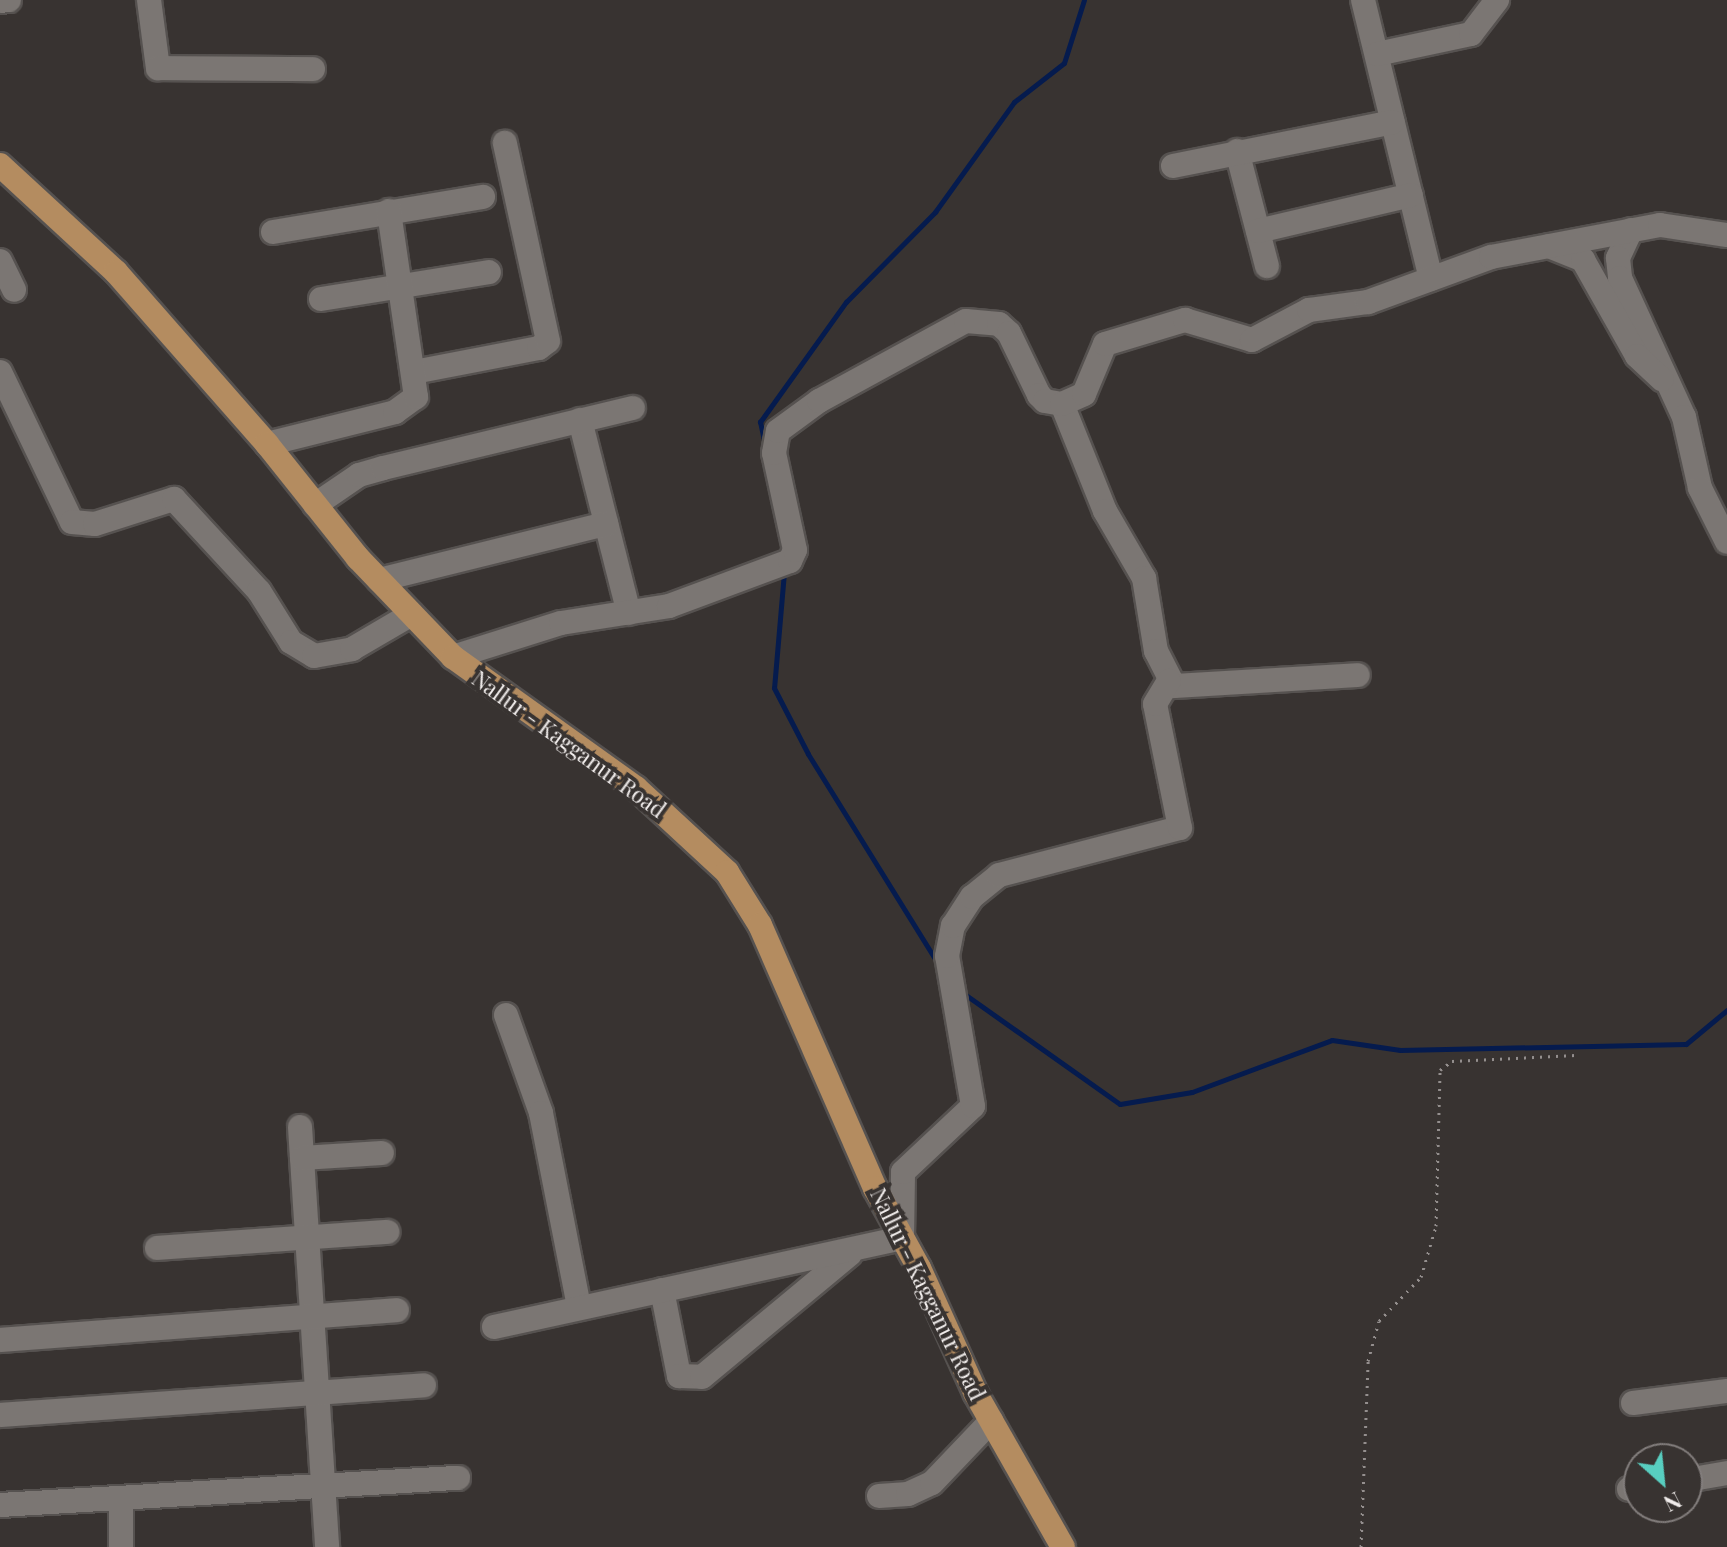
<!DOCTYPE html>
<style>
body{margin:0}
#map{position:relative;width:1727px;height:1547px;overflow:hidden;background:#383331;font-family:"Playfair Display",serif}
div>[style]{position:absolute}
.stream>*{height:5px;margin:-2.5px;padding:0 2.5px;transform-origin:2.5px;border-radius:2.5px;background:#051b4e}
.path>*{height:3px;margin-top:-1.5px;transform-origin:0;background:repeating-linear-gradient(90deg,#948f8e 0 2px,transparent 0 8px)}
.roads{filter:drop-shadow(2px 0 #565250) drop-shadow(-2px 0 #565250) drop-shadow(0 2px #565250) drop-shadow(0 -2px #565250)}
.minor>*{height:24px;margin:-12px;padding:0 12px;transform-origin:12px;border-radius:12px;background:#7b7673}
.major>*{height:24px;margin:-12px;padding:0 12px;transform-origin:12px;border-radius:12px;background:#b48c60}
span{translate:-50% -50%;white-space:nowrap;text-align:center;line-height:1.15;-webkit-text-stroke:8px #383331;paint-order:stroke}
.street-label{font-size:22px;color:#f1edec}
.north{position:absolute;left:1623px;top:1443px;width:80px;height:80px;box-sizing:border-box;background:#383331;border:2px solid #827d7c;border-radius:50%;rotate:153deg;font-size:22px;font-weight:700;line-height:32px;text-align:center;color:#f1edec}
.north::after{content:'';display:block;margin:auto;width:28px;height:36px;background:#58cec0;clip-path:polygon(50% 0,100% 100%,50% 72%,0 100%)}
</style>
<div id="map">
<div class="stream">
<div style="left:765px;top:445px;width:24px;rotate:-102deg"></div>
<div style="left:760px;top:422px;width:148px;rotate:-54.4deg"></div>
<div style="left:846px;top:302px;width:127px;rotate:-45.3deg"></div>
<div style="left:935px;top:212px;width:135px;rotate:-54.3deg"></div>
<div style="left:1014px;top:102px;width:63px;rotate:-38deg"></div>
<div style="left:1064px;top:63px;width:66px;rotate:-72.4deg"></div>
<div style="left:784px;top:572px;width:116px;rotate:94.9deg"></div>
<div style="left:774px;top:688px;width:74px;rotate:62.7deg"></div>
<div style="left:808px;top:754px;width:248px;rotate:58.2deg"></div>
<div style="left:963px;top:993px;width:192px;rotate:35.3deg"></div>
<div style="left:1120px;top:1104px;width:73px;rotate:-9.5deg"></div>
<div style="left:1192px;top:1092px;width:149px;rotate:-20.4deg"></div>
<div style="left:1332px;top:1040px;width:69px;rotate:8.4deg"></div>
<div style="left:1400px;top:1050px;width:286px;rotate:-1.2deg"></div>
<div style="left:1686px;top:1044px;width:53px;rotate:-39.7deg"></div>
</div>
<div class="path">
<div style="left:1361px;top:1547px;width:186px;rotate:-87.8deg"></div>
<div style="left:1368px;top:1361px;width:41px;rotate:-74.6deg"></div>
<div style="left:1379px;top:1321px;width:61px;rotate:-46.3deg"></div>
<div style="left:1421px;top:1277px;width:53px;rotate:-73.6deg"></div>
<div style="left:1436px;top:1226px;width:156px;rotate:-88.5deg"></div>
<div style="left:1440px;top:1070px;width:15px;rotate:-37deg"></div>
<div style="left:1452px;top:1061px;width:124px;rotate:-2.8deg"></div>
</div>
<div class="roads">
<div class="minor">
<div style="left:149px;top:0;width:69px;rotate:82.5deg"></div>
<div style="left:158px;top:68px;width:155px;rotate:0.4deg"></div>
<div style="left:1363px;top:0;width:287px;rotate:76.3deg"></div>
<div style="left:0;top:1px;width:9px;rotate:-6deg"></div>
<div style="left:1377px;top:54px;width:96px;rotate:-12deg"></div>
<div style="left:1471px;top:34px;width:43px;rotate:-52.6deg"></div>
<div style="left:1237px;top:151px;width:119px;rotate:75.4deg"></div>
<div style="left:1173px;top:166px;width:224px;rotate:-11.3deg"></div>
<div style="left:1631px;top:230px;width:31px;rotate:115deg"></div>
<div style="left:1618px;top:258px;width:20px;rotate:84deg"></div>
<div style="left:1620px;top:278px;width:153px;rotate:65.3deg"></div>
<div style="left:1684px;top:417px;width:73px;rotate:77.3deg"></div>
<div style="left:1700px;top:488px;width:60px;rotate:63.4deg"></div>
<div style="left:1258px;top:231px;width:157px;rotate:-13.2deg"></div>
<div style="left:273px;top:232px;width:213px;rotate:-9.5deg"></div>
<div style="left:1549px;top:246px;width:37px;rotate:22deg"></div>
<div style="left:1583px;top:260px;width:110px;rotate:60.6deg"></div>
<div style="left:1637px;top:356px;width:34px;rotate:43deg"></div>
<div style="left:0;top:261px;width:32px;rotate:64deg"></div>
<div style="left:321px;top:299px;width:170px;rotate:-9.1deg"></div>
<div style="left:0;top:372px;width:166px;rotate:64.4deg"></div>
<div style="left:72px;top:522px;width:23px;rotate:5deg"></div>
<div style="left:95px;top:524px;width:83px;rotate:-17.6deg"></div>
<div style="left:174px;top:499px;width:125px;rotate:47.3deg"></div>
<div style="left:259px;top:591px;width:60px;rotate:57.9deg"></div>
<div style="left:291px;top:642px;width:27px;rotate:31deg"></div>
<div style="left:314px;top:656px;width:39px;rotate:-10deg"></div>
<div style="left:352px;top:649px;width:69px;rotate:-30.3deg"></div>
<div style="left:414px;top:372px;width:127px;rotate:-10.9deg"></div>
<div style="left:539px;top:348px;width:11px;rotate:-38deg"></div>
<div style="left:548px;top:341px;width:203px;rotate:-102.3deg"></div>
<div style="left:1062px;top:404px;width:115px;rotate:68.1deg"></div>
<div style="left:1105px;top:511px;width:78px;rotate:59.8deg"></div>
<div style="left:1144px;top:578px;width:74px;rotate:80.7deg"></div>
<div style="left:1156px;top:651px;width:39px;rotate:63deg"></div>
<div style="left:1174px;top:686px;width:184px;rotate:-3.4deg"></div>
<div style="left:580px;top:420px;width:199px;rotate:75.8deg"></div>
<div style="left:267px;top:444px;width:132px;rotate:-14deg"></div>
<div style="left:395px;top:412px;width:26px;rotate:-36deg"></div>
<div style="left:416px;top:397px;width:188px;rotate:-98.3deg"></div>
<div style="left:315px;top:505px;width:53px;rotate:-34.3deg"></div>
<div style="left:359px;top:475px;width:25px;rotate:-16deg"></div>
<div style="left:383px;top:468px;width:257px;rotate:-13.5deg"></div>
<div style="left:379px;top:580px;width:234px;rotate:-13.9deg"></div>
<div style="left:453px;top:657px;width:113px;rotate:-17.5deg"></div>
<div style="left:561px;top:623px;width:109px;rotate:-8.9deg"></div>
<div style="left:669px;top:606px;width:129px;rotate:-20.4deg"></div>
<div style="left:790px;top:561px;width:12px;rotate:-66deg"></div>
<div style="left:795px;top:550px;width:99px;rotate:-102.2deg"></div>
<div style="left:774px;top:453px;width:22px;rotate:-80deg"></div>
<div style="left:778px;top:431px;width:51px;rotate:-36.2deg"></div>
<div style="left:819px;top:401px;width:167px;rotate:-28.6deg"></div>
<div style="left:966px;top:321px;width:33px;rotate:5deg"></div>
<div style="left:999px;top:324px;width:13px;rotate:42deg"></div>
<div style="left:1009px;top:333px;width:69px;rotate:64.2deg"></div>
<div style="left:1039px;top:395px;width:8px;rotate:45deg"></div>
<div style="left:1045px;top:401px;width:17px;rotate:10deg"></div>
<div style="left:1062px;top:404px;width:24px;rotate:-24deg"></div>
<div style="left:1084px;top:394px;width:54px;rotate:-67.2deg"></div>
<div style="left:1105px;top:344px;width:84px;rotate:-16.7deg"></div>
<div style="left:1185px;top:320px;width:70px;rotate:16.6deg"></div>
<div style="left:1252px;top:340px;width:64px;rotate:-27.8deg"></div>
<div style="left:1309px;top:310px;width:60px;rotate:-7.7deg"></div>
<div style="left:1368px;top:302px;width:131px;rotate:-20.1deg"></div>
<div style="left:1491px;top:257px;width:172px;rotate:-10.7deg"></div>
<div style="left:1660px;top:225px;width:68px;rotate:8.5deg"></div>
<div style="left:506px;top:1015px;width:104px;rotate:70.3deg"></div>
<div style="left:541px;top:1113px;width:198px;rotate:78.9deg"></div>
<div style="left:300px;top:1127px;width:421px;rotate:86.3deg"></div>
<div style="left:302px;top:1158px;width:80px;rotate:-3.6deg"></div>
<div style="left:157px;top:1248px;width:231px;rotate:-4deg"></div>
<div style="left:662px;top:1290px;width:88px;rotate:78.8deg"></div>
<div style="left:679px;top:1376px;width:23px;rotate:2deg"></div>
<div style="left:702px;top:1377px;width:192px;rotate:-39.7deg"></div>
<div style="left:494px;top:1327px;width:418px;rotate:-12.3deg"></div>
<div style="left:902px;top:1238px;width:66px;rotate:-89.1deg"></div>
<div style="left:903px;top:1172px;width:96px;rotate:-43.3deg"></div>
<div style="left:973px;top:1106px;width:152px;rotate:-99.8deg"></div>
<div style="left:947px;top:956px;width:31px;rotate:-79deg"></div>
<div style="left:953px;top:926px;width:35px;rotate:-57deg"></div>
<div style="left:972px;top:897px;width:35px;rotate:-39deg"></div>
<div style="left:999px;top:875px;width:187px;rotate:-14.6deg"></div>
<div style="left:1180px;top:828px;width:126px;rotate:-101.4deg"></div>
<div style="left:1155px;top:704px;width:27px;rotate:-59deg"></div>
<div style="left:0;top:1340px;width:398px;rotate:-4.3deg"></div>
<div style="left:1633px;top:1403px;width:95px;rotate:-7.3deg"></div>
<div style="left:0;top:1415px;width:425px;rotate:-4deg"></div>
<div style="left:1687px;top:1480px;width:41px;rotate:-9.9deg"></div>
<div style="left:1629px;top:1489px;width:10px;rotate:-6deg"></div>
<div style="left:879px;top:1496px;width:29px;rotate:-4deg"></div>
<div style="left:908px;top:1494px;width:26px;rotate:-25deg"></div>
<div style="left:932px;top:1483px;width:86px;rotate:-46.4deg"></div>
<div style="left:0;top:1505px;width:459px;rotate:-3.4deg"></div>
<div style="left:121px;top:1547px;width:49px;rotate:-90deg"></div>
</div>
<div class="major">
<div style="left:0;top:165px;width:158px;rotate:42.7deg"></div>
<div style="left:116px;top:272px;width:229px;rotate:48.7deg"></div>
<div style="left:267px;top:444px;width:146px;rotate:51.4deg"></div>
<div style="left:358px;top:558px;width:137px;rotate:46.2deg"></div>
<div style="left:453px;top:657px;width:225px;rotate:35.6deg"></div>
<div style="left:636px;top:788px;width:124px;rotate:42.7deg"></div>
<div style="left:727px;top:872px;width:62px;rotate:58.1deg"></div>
<div style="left:760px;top:925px;width:287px;rotate:66.4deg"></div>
<div style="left:875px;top:1188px;width:91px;rotate:61.2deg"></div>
<div style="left:919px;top:1268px;width:138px;rotate:65.7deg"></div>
<div style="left:976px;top:1394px;width:176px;rotate:60.4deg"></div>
</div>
</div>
<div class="street-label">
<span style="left:569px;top:744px;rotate:36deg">Nallur - Kagganur Road</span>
<span style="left:928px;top:1294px;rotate:64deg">Nallur - Kagganur Road</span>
</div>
<div class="north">N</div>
</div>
